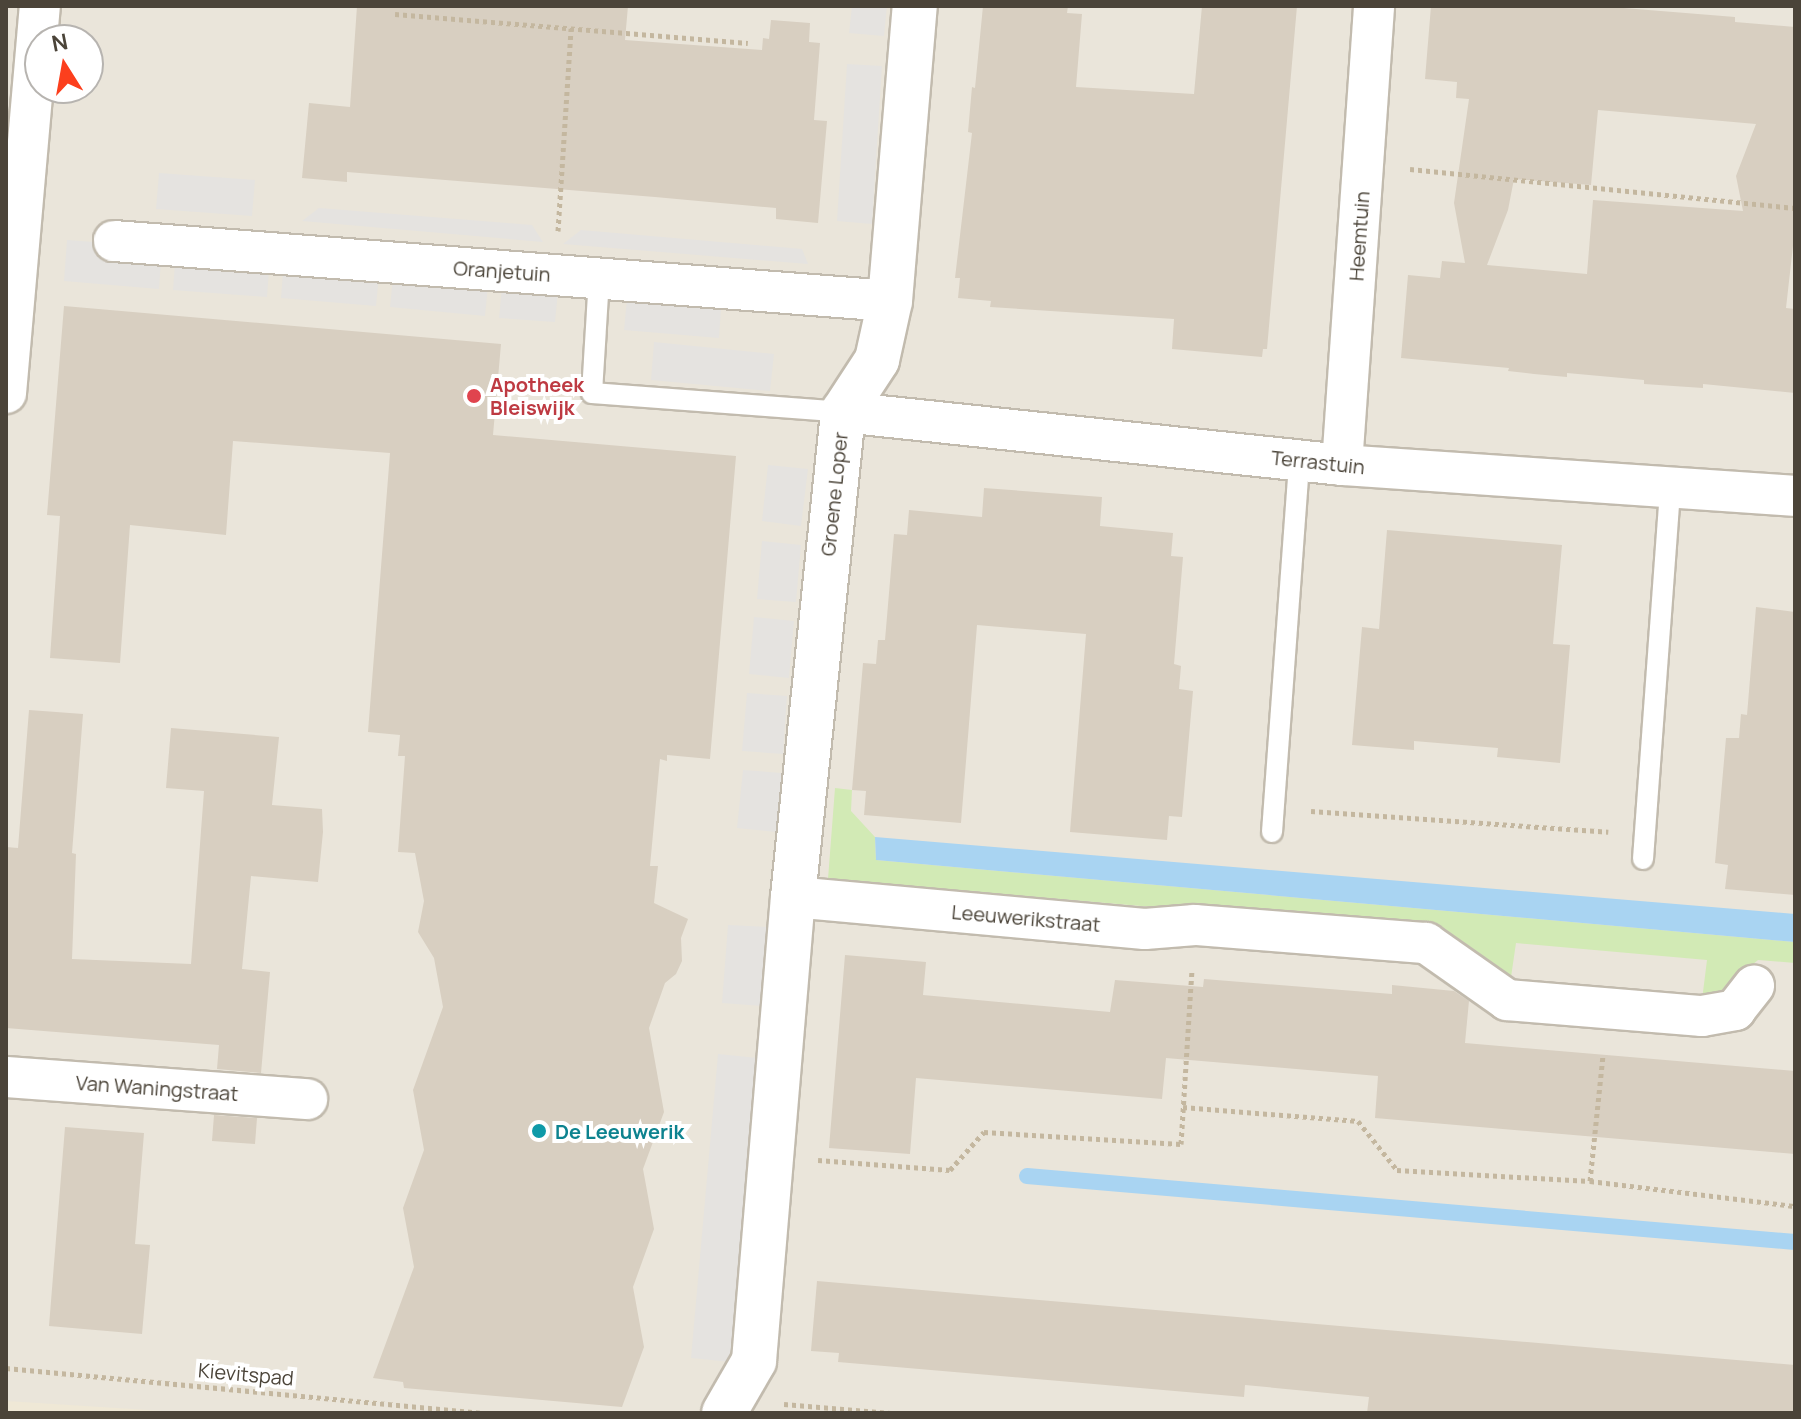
<!DOCTYPE html>
<style>
body{margin:0}
#map{position:relative;width:1801px;height:1419px;overflow:hidden;background:#f6f3ec;font-family:Manrope,sans-serif}
div>[style]{position:absolute}
.residential>*{inset:0;background:#eae5da}
.education>*{inset:0;background:#efe8d6}
.green>*{inset:0;background:#d2eab5}
.parking>*{inset:0;background:#e5e3e0}
.water>*{inset:0;background:#a9d4f2}
.stream>*{height:16px;margin:-8px;padding:0 8px;transform-origin:8px;border-radius:8px;background:#a9d4f2}
.building>*{inset:0;background:#d8cfc1}
.path>*{height:5px;margin-top:-2.5px;transform-origin:0;background:repeating-linear-gradient(90deg,#c4b79f 0 4px,transparent 0 8px)}
.roads{filter:drop-shadow(2px 0 #c2bbae) drop-shadow(-2px 0 #c2bbae) drop-shadow(0 2px #c2bbae) drop-shadow(0 -2px #c2bbae)}
.service>*{height:20px;margin:-10px;padding:0 10px;transform-origin:10px;border-radius:10px;background:#fff}
.minor>*{height:40px;margin:-20px;padding:0 20px;transform-origin:20px;border-radius:20px;background:#fff}
.tertiary>*{height:44px;margin:-22px;padding:0 22px;transform-origin:22px;border-radius:22px;background:#fff}
.dots>*{width:22px;height:22px;translate:-50% -50%;box-sizing:border-box;border:4px solid #fff;border-radius:50%}
span{translate:-50% -50%;white-space:nowrap;text-align:center;line-height:1.15;-webkit-text-stroke:8px #fff;paint-order:stroke}
.street-label{font-size:20px;color:#4b4439}
.health-label{font-size:20px;color:#be3a42;font-weight:700}
.left{translate:0 -50%;text-align:left}
.culture-label{font-size:20px;color:#0d838f;font-weight:700}
.frame{position:absolute;inset:0;border:8px solid #4b4439;pointer-events:none}
.north{position:absolute;left:24px;top:24px;width:80px;height:80px;box-sizing:border-box;background:#fff;border:2px solid #b7b4b0;border-radius:50%;rotate:349deg;font-size:22px;font-weight:700;line-height:32px;text-align:center;color:#4b4439}
.north::after{content:'';display:block;margin:auto;width:28px;height:36px;background:#fc3f1d;clip-path:polygon(50% 0,100% 100%,50% 72%,0 100%)}
</style>
<div id="map">
<div class="residential">
<div style="clip-path:polygon(evenodd,6px 6px,1795px 6px,1795px 1413px,6px 1413px,6px 6px,40px 40px,88px 40px,88px 88px,40px 88px,40px 40px)"></div>
</div>
<div class="education">
<div style="clip-path:polygon(6px 1401px,195px 1413px,6px 1413px)"></div>
</div>
<div class="green">
<div style="clip-path:polygon(835px 788px,852px 790px,851px 811px,875px 837px,876px 860px,1795px 942px,1795px 963px,1758px 960px,1709px 1001px,1702px 1000px,1707px 960px,1516px 943px,1510px 984px,1430px 931px,828px 879px)"></div>
</div>
<div class="parking">
<div style="clip-path:polygon(852px 6px,887px 6px,884px 36px,849px 33px)"></div>
<div style="clip-path:polygon(847px 64px,882px 66px,872px 224px,837px 221px)"></div>
<div style="clip-path:polygon(159px 173px,255px 180px,252px 216px,156px 209px)"></div>
<div style="clip-path:polygon(319px 208px,532px 225px,543px 242px,302px 221px)"></div>
<div style="clip-path:polygon(581px 230px,802px 249px,808px 264px,563px 244px)"></div>
<div style="clip-path:polygon(67px 240px,162px 247px,159px 289px,64px 281px)"></div>
<div style="clip-path:polygon(176px 249px,270px 256px,267px 297px,173px 290px)"></div>
<div style="clip-path:polygon(284px 259px,380px 266px,376px 306px,281px 298px)"></div>
<div style="clip-path:polygon(394px 267px,489px 275px,485px 316px,390px 307px)"></div>
<div style="clip-path:polygon(503px 276px,559px 281px,555px 322px,499px 318px)"></div>
<div style="clip-path:polygon(628px 288px,722px 295px,719px 338px,624px 330px)"></div>
<div style="clip-path:polygon(654px 342px,774px 354px,770px 391px,651px 380px)"></div>
<div style="clip-path:polygon(768px 465px,808px 469px,801px 526px,762px 521px)"></div>
<div style="clip-path:polygon(762px 541px,801px 545px,796px 602px,757px 599px)"></div>
<div style="clip-path:polygon(754px 617px,794px 621px,789px 678px,749px 674px)"></div>
<div style="clip-path:polygon(747px 693px,787px 696px,783px 754px,742px 751px)"></div>
<div style="clip-path:polygon(743px 770px,782px 773px,776px 832px,737px 828px)"></div>
<div style="clip-path:polygon(728px 925px,768px 927px,762px 1006px,722px 1003px)"></div>
<div style="clip-path:polygon(718px 1054px,758px 1058px,731px 1362px,691px 1358px)"></div>
</div>
<div class="water">
<div style="clip-path:polygon(875px 837px,1795px 914px,1795px 942px,876px 860px)"></div>
</div>
<div class="stream">
<div style="left:1027px;top:1176px;width:771px;rotate:4.91deg"></div>
</div>
<div class="building">
<div style="clip-path:polygon(357px 6px,628px 6px,625px 40px,762px 50px,763px 38px,769px 39px,771px 20px,810px 23px,809px 42px,820px 43px,814px 120px,827px 121px,818px 223px,776px 219px,776px 208px,655px 197px,347px 172px,347px 182px,302px 178px,309px 103px,350px 107px)"></div>
<div style="clip-path:polygon(983px 6px,1068px 6px,1067px 13px,1082px 14px,1076px 87px,1194px 94px,1202px 6px,1297px 6px,1267px 349px,1263px 349px,1262px 357px,1172px 349px,1174px 319px,990px 307px,991px 301px,958px 298px,960px 278px,955px 278px,972px 133px,968px 132px,972px 87px,975px 88px)"></div>
<div style="clip-path:polygon(evenodd,1431px 6px,1599px 6px,1735px 17px,1735px 22px,1795px 27px,1795px 228px,1786px 308px,1795px 309px,1795px 393px,1703px 384px,1703px 388px,1644px 384px,1644px 380px,1567px 373px,1567px 377px,1534px 374px,1508px 371px,1509px 368px,1401px 358px,1408px 275px,1440px 278px,1442px 261px,1465px 263px,1454px 203px,1469px 99px,1456px 98px,1457px 82px,1425px 79px,1431px 6px,1598px 110px,1756px 124px,1736px 176px,1743px 211px,1593px 200px,1587px 274px,1487px 265px,1508px 210px,1514px 179px,1591px 185px,1598px 110px)"></div>
<div style="clip-path:polygon(64px 306px,501px 344px,493px 435px,736px 456px,710px 759px,667px 755px,667px 761px,660px 759px,650px 866px,658px 866px,654px 903px,688px 919px,681px 938px,682px 961px,676px 974px,665px 983px,649px 1028px,664px 1112px,643px 1169px,654px 1229px,633px 1287px,644px 1347px,622px 1407px,404px 1388px,403px 1382px,373px 1378px,414px 1267px,403px 1208px,424px 1150px,413px 1090px,443px 1007px,434px 958px,418px 932px,424px 901px,415px 853px,398px 852px,405px 756px,398px 756px,400px 735px,368px 732px,390px 453px,233px 441px,226px 535px,130px 525px,120px 663px,50px 658px,60px 516px,47px 515px)"></div>
<div style="clip-path:polygon(984px 488px,1102px 497px,1100px 526px,1173px 533px,1171px 556px,1183px 557px,1174px 664px,1181px 666px,1179px 689px,1193px 691px,1182px 817px,1169px 816px,1167px 840px,1070px 832px,1086px 634px,977px 625px,961px 823px,864px 815px,866px 791px,852px 790px,863px 663px,876px 664px,878px 640px,885px 640px,894px 534px,907px 535px,909px 510px,982px 517px)"></div>
<div style="clip-path:polygon(1387px 530px,1562px 545px,1553px 644px,1570px 645px,1560px 763px,1497px 757px,1498px 748px,1414px 741px,1414px 750px,1352px 745px,1362px 627px,1379px 629px)"></div>
<div style="clip-path:polygon(1756px 607px,1795px 612px,1795px 895px,1725px 889px,1728px 865px,1715px 863px,1726px 738px,1739px 738px,1741px 714px,1747px 715px)"></div>
<div style="clip-path:polygon(29px 710px,83px 714px,72px 853px,76px 854px,72px 959px,191px 964px,204px 791px,166px 788px,171px 728px,279px 737px,272px 805px,322px 809px,323px 832px,318px 882px,251px 876px,242px 969px,270px 972px,261px 1073px,217px 1069px,219px 1045px,6px 1028px,6px 847px,18px 848px)"></div>
<div style="clip-path:polygon(845px 955px,926px 962px,923px 995px,1110px 1012px,1115px 980px,1203px 987px,1204px 979px,1392px 994px,1392px 985px,1454px 991px,1469px 1001px,1465px 1043px,1795px 1071px,1795px 1154px,1375px 1118px,1378px 1076px,1166px 1058px,1162px 1099px,916px 1078px,910px 1154px,829px 1148px)"></div>
<div style="clip-path:polygon(214px 1115px,257px 1118px,255px 1144px,212px 1141px)"></div>
<div style="clip-path:polygon(65px 1127px,144px 1133px,135px 1244px,150px 1245px,142px 1334px,49px 1326px)"></div>
<div style="clip-path:polygon(817px 1281px,1795px 1365px,1795px 1413px,1367px 1413px,1369px 1397px,1245px 1385px,1244px 1397px,838px 1362px,839px 1353px,811px 1351px)"></div>
</div>
<div class="path">
<div style="left:395px;top:14px;width:354px;rotate:4.7deg"></div>
<div style="left:1410px;top:169px;width:387px;rotate:5.8deg"></div>
<div style="left:558px;top:231px;width:203px;rotate:-86.3deg"></div>
<div style="left:1311px;top:811px;width:298px;rotate:4deg"></div>
<div style="left:1183px;top:1107px;width:176px;rotate:4.6deg"></div>
<div style="left:1358px;top:1121px;width:63px;rotate:51.5deg"></div>
<div style="left:1397px;top:1170px;width:193px;rotate:3.3deg"></div>
<div style="left:1590px;top:1181px;width:207px;rotate:7deg"></div>
<div style="left:818px;top:1160px;width:132px;rotate:4.3deg"></div>
<div style="left:950px;top:1170px;width:51px;rotate:-48.2deg"></div>
<div style="left:984px;top:1132px;width:197px;rotate:3.5deg"></div>
<div style="left:1181px;top:1144px;width:174px;rotate:-86.4deg"></div>
<div style="left:1590px;top:1181px;width:127px;rotate:-84.1deg"></div>
<div style="left:6px;top:1368px;width:479px;rotate:5.4deg"></div>
<div style="left:784px;top:1404px;width:107px;rotate:4.8deg"></div>
</div>
<div class="roads">
<div class="service">
<div style="left:599px;top:278px;width:115px;rotate:93.5deg"></div>
<div style="left:592px;top:393px;width:252px;rotate:4.3deg"></div>
<div style="left:1272px;top:832px;width:373px;rotate:-85.8deg"></div>
<div style="left:1643px;top:859px;width:370px;rotate:-85.8deg"></div>
</div>
<div class="minor">
<div style="left:114px;top:241px;width:778px;rotate:4.42deg"></div>
<div style="left:6px;top:393px;width:388px;rotate:-85deg"></div>
<div style="left:843px;top:412px;width:502px;rotate:6.06deg"></div>
<div style="left:1342px;top:465px;width:454px;rotate:3.9deg"></div>
<div style="left:1342px;top:465px;width:460px;rotate:-86deg"></div>
<div style="left:793px;top:897px;width:353px;rotate:5.2deg"></div>
<div style="left:1145px;top:929px;width:50px;rotate:-4.6deg"></div>
<div style="left:1195px;top:925px;width:232px;rotate:4.5deg"></div>
<div style="left:1426px;top:943px;width:99px;rotate:35.1deg"></div>
<div style="left:1507px;top:1000px;width:196px;rotate:4.7deg"></div>
<div style="left:1702px;top:1016px;width:34px;rotate:-10deg"></div>
<div style="left:1735px;top:1010px;width:31px;rotate:-52deg"></div>
<div style="left:6px;top:1077px;width:302px;rotate:4.2deg"></div>
</div>
<div class="tertiary">
<div style="left:724px;top:1413px;width:60px;rotate:-60deg"></div>
<div style="left:754px;top:1361px;width:466px;rotate:-85.2deg"></div>
<div style="left:793px;top:897px;width:488px;rotate:-84.1deg"></div>
<div style="left:843px;top:412px;width:62px;rotate:-56.8deg"></div>
<div style="left:877px;top:360px;width:60px;rotate:-77.6deg"></div>
<div style="left:890px;top:301px;width:296px;rotate:-85.2deg"></div>
</div>
</div>
<div class="dots">
<div style="left:474px;top:396px;background:#e0444e"></div>
<div style="left:539px;top:1131px;background:#0f9aa8"></div>
</div>
<div class="street-label">
<span style="left:1359px;top:236px;rotate:-86deg">Heemtuin</span>
<span style="left:502px;top:271px;rotate:4deg">Oranjetuin</span>
<span style="left:1318px;top:462px;rotate:6deg">Terrastuin</span>
<span style="left:834px;top:494px;rotate:-84deg">Groene Loper</span>
<span style="left:1026px;top:918px;rotate:5deg">Leeuwerikstraat</span>
<span style="left:157px;top:1088px;rotate:4deg">Van Waningstraat</span>
<span style="left:246px;top:1374px;rotate:5deg">Kievitspad</span>
</div>
<div class="health-label">
<span class="left" style="left:490px;top:396px">Apotheek<br>Bleiswijk</span>
</div>
<div class="culture-label">
<span class="left" style="left:555px;top:1131px">De Leeuwerik</span>
</div>
<div class="frame"></div>
<div class="north">N</div>
</div>
